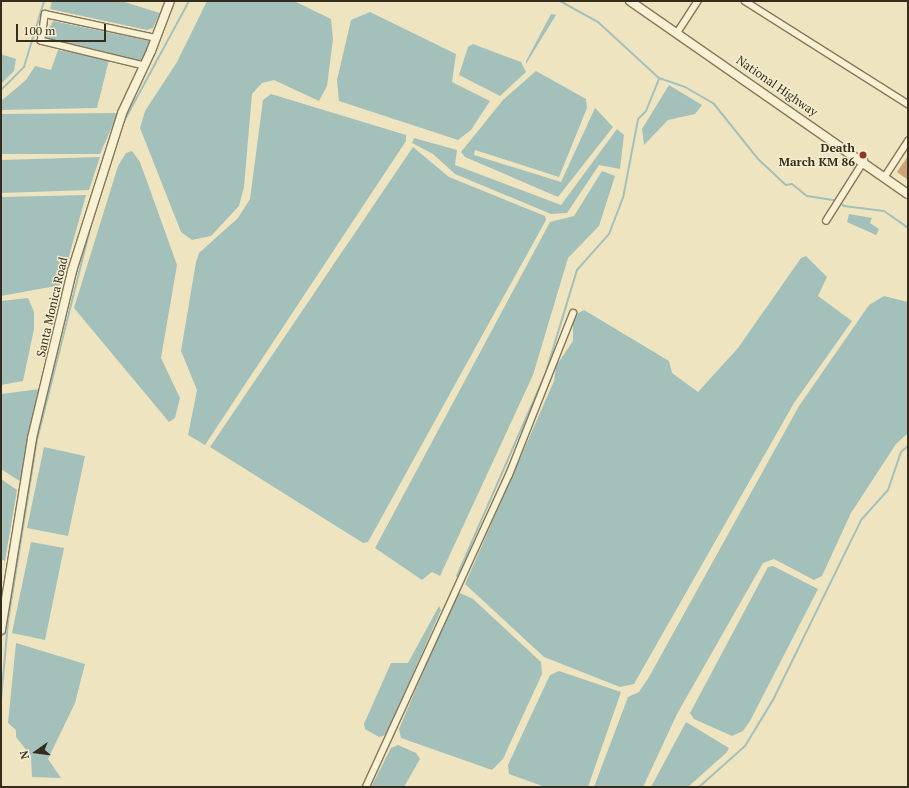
<!DOCTYPE html>
<style>
body{margin:0}
#map{position:relative;width:909px;height:788px;overflow:hidden;background:#eee5c0;font-family:"PT Serif",serif}
div>[style]{position:absolute}
.water>*{inset:0;background:#a3c0ba}
.stream>*{height:2px;margin:-1px;padding:0 1px;transform-origin:1px;border-radius:1px;background:#a3c0ba}
.building>*{inset:0;background:#cca376}
.roads{filter:drop-shadow(1px 0 #877658) drop-shadow(-1px 0 #877658) drop-shadow(0 1px #877658) drop-shadow(0 -1px #877658)}
.street>*{height:5.5px;margin:-2.75px;padding:0 2.75px;transform-origin:2.75px;border-radius:2.75px;background:#f9f1d3}
.secondary>*{height:8px;margin:-4px;padding:0 4px;transform-origin:4px;border-radius:4px;background:#f9f1d3}
.dots>*{width:11px;height:11px;translate:-50% -50%;box-sizing:border-box;border:2px solid #f5eed0;border-radius:50%}
span{translate:-50% -50%;white-space:nowrap;text-align:center;line-height:1.15;-webkit-text-stroke:3px #f5eed0;paint-order:stroke}
.street-label{font-size:12px;color:#362c1c}
.poi-label{font-size:12px;color:#362c1c;font-weight:700}
.right{translate:-100% -50%;text-align:right}
.frame{position:absolute;inset:0;border:2px solid #362c1c;pointer-events:none}
.north{position:absolute;left:16px;top:732px;width:40px;height:40px;-webkit-text-stroke:3px #f5eed0;paint-order:stroke;rotate:256deg;font-size:11px;font-weight:700;line-height:16px;text-align:center;color:#362c1c}
.north::after{content:'';display:block;margin:auto;width:14px;height:18px;background:#362c1c;clip-path:polygon(50% 0,100% 100%,50% 72%,0 100%)}
.scale{position:absolute;left:16px;top:24px;width:90px;height:18px;box-sizing:border-box;border:2px solid #362c1c;border-top:0;padding-left:5px;font-size:12px;line-height:14px;white-space:nowrap;color:#362c1c;-webkit-text-stroke:3px #f5eed0;paint-order:stroke}
</style>
<div id="map">
<div class="water">
<div style="clip-path:polygon(52px 1px,121px 1px,160px 13px,153px 28px,147px 30px,50px 9px)"></div>
<div style="clip-path:polygon(207px 1px,294px 1px,331px 19px,333px 39px,327px 86px,319px 101px,274px 80px,262px 83px,252px 94px,244px 187px,239px 206px,211px 236px,192px 240px,181px 232px,140px 128px,145px 111px,177px 62px)"></div>
<div style="clip-path:polygon(370px 12px,456px 54px,452px 82px,490px 101px,471px 130px,458px 140px,339px 101px,337px 80px,351px 20px)"></div>
<div style="clip-path:polygon(551px 14px,556px 15px,526px 64px,526px 61px)"></div>
<div style="clip-path:polygon(53px 21px,145px 40px,151px 41px,143px 60px,138px 61px,43px 40px)"></div>
<div style="clip-path:polygon(473px 44px,521px 62px,526px 72px,500px 96px,459px 75px,468px 47px)"></div>
<div style="clip-path:polygon(58px 50px,109px 60px,97px 108px,1px 110px,1px 101px,26px 80px,35px 66px,51px 70px)"></div>
<div style="clip-path:polygon(1px 54px,16px 59px,14px 71px,1px 84px)"></div>
<div style="clip-path:polygon(536px 71px,586px 99px,587px 108px,559px 177px,475px 150px,474px 155px,561px 182px,595px 108px,613px 127px,558px 197px,465px 157px,461px 152px,503px 100px)"></div>
<div style="clip-path:polygon(669px 85px,702px 105px,695px 114px,668px 120px,644px 145px,642px 129px)"></div>
<div style="clip-path:polygon(271px 94px,406px 135px,406px 141px,205px 445px,188px 435px,197px 390px,181px 351px,196px 262px,199px 253px,238px 218px,250px 199px,263px 100px)"></div>
<div style="clip-path:polygon(118px 113px,100px 154px,1px 154px,1px 114px)"></div>
<div style="clip-path:polygon(617px 129px,624px 135px,620px 169px,599px 165px,567px 213px,551px 214px,455px 174px,433px 154px,412px 143px,414px 138px,457px 150px,455px 165px,561px 205px)"></div>
<div style="clip-path:polygon(413px 147px,449px 177px,545px 216px,546px 220px,368px 542px,363px 543px,210px 447px)"></div>
<div style="clip-path:polygon(132px 151px,140px 162px,177px 265px,161px 358px,180px 398px,175px 418px,169px 422px,74px 308px,118px 166px,126px 153px)"></div>
<div style="clip-path:polygon(100px 157px,89px 190px,1px 193px,1px 160px)"></div>
<div style="clip-path:polygon(602px 171px,615px 176px,599px 226px,568px 258px,533px 375px,440px 576px,432px 572px,422px 580px,375px 548px,550px 222px,574px 216px)"></div>
<div style="clip-path:polygon(86px 195px,61px 285px,1px 296px,1px 197px)"></div>
<div style="clip-path:polygon(849px 214px,872px 218px,870px 223px,879px 229px,876px 235px,847px 222px)"></div>
<div style="clip-path:polygon(806px 256px,827px 277px,818px 296px,852px 321px,794px 403px,634px 684px,620px 687px,544px 657px,465px 584px,554px 381px,556px 366px,573px 341px,573px 316px,584px 310px,669px 361px,672px 373px,698px 392px,738px 348px,801px 258px)"></div>
<div style="clip-path:polygon(884px 296px,908px 302px,908px 433px,896px 444px,851px 513px,822px 576px,814px 580px,774px 559px,763px 563px,677px 714px,643px 787px,594px 787px,628px 697px,639px 692px,649px 677px,799px 406px,869px 305px)"></div>
<div style="clip-path:polygon(28px 298px,34px 312px,34px 329px,23px 381px,1px 385px,1px 301px)"></div>
<div style="clip-path:polygon(40px 389px,29px 434px,21px 482px,1px 469px,1px 394px)"></div>
<div style="clip-path:polygon(44px 447px,85px 456px,68px 536px,27px 528px)"></div>
<div style="clip-path:polygon(1px 479px,17px 490px,5px 561px,1px 559px)"></div>
<div style="clip-path:polygon(31px 542px,64px 548px,45px 640px,12px 633px)"></div>
<div style="clip-path:polygon(773px 566px,818px 589px,750px 721px,743px 731px,732px 736px,694px 719px,690px 713px,768px 567px)"></div>
<div style="clip-path:polygon(460px 593px,473px 599px,541px 662px,542px 674px,503px 759px,492px 770px,401px 738px,399px 729px,454px 599px)"></div>
<div style="clip-path:polygon(439px 606px,441px 610px,386px 735px,379px 737px,365px 729px,364px 724px,391px 663px,408px 663px)"></div>
<div style="clip-path:polygon(16px 643px,85px 664px,75px 703px,48px 759px,61px 778px,32px 777px,31px 756px,16px 737px,16px 730px,8px 723px)"></div>
<div style="clip-path:polygon(559px 671px,621px 692px,588px 787px,545px 787px,509px 774px,508px 765px,550px 675px)"></div>
<div style="clip-path:polygon(686px 722px,729px 748px,727px 752px,688px 787px,651px 787px)"></div>
<div style="clip-path:polygon(398px 745px,416px 753px,420px 759px,404px 787px,371px 787px,391px 748px)"></div>
</div>
<div class="stream">
<div style="left:560px;top:1px;width:43px;rotate:28.9deg"></div>
<div style="left:598px;top:22px;width:83px;rotate:42.6deg"></div>
<div style="left:659px;top:78px;width:28px;rotate:19deg"></div>
<div style="left:685px;top:87px;width:34px;rotate:30deg"></div>
<div style="left:714px;top:104px;width:70px;rotate:51.3deg"></div>
<div style="left:758px;top:159px;width:38px;rotate:43deg"></div>
<div style="left:786px;top:185px;width:6px;rotate:-9deg"></div>
<div style="left:792px;top:184px;width:19px;rotate:39deg"></div>
<div style="left:807px;top:196px;width:31px;rotate:9deg"></div>
<div style="left:838px;top:201px;width:8px;rotate:40deg"></div>
<div style="left:844px;top:206px;width:40px;rotate:7.1deg"></div>
<div style="left:884px;top:211px;width:29px;rotate:35deg"></div>
<div style="left:1px;top:90px;width:33px;rotate:-45deg"></div>
<div style="left:24px;top:67px;width:69px;rotate:-73.1deg"></div>
<div style="left:122px;top:125px;width:141px;rotate:-61.6deg"></div>
<div style="left:457px;top:576px;width:223px;rotate:-66.4deg"></div>
<div style="left:546px;top:372px;width:107px;rotate:-73.1deg"></div>
<div style="left:577px;top:270px;width:48px;rotate:-48.4deg"></div>
<div style="left:609px;top:234px;width:39px;rotate:-69deg"></div>
<div style="left:623px;top:198px;width:80px;rotate:-79.2deg"></div>
<div style="left:638px;top:119px;width:11px;rotate:-45deg"></div>
<div style="left:646px;top:111px;width:35px;rotate:-68deg"></div>
<div style="left:1px;top:700px;width:79px;rotate:-84.9deg"></div>
<div style="left:8px;top:621px;width:183px;rotate:-80.9deg"></div>
<div style="left:37px;top:440px;width:230px;rotate:-75.9deg"></div>
<div style="left:699px;top:787px;width:62px;rotate:-41.7deg"></div>
<div style="left:745px;top:746px;width:54px;rotate:-58.7deg"></div>
<div style="left:773px;top:700px;width:200px;rotate:-63.9deg"></div>
<div style="left:861px;top:520px;width:40px;rotate:-48deg"></div>
<div style="left:888px;top:490px;width:40px;rotate:-71.1deg"></div>
<div style="left:901px;top:452px;width:9px;rotate:-41deg"></div>
</div>
<div class="building">
<div style="clip-path:polygon(908px 156px,908px 180px,897px 172px)"></div>
</div>
<div class="roads">
<div class="street">
<div style="left:745px;top:1px;width:193px;rotate:32.3deg"></div>
<div style="left:677px;top:33px;width:38px;rotate:-57deg"></div>
<div style="left:144px;top:66px;width:106px;rotate:-166.4deg"></div>
<div style="left:41px;top:41px;width:27px;rotate:-82deg"></div>
<div style="left:45px;top:14px;width:114px;rotate:12.2deg"></div>
<div style="left:884px;top:178px;width:44px;rotate:-57deg"></div>
<div style="left:826px;top:221px;width:71px;rotate:-57.7deg"></div>
<div style="left:366px;top:787px;width:343px;rotate:-65.4deg"></div>
<div style="left:509px;top:475px;width:174px;rotate:-68.4deg"></div>
</div>
<div class="secondary">
<div style="left:630px;top:1px;width:338px;rotate:34.8deg"></div>
<div style="left:1px;top:630px;width:194px;rotate:-80.8deg"></div>
<div style="left:32px;top:438px;width:172px;rotate:-76.5deg"></div>
<div style="left:72px;top:271px;width:166px;rotate:-72.4deg"></div>
<div style="left:122px;top:113px;width:68px;rotate:-64.9deg"></div>
<div style="left:151px;top:51px;width:53px;rotate:-69.2deg"></div>
</div>
</div>
<div class="dots">
<div style="left:863px;top:155px;background:#963328"></div>
</div>
<div class="street-label">
<span style="left:777px;top:86px;rotate:35deg">National Highway</span>
<span style="left:52px;top:307px;rotate:-77deg">Santa Monica Road</span>
</div>
<div class="poi-label">
<span class="right" style="left:855px;top:155px">Death<br>March KM 86</span>
</div>
<div class="frame"></div>
<div class="north">N</div>
<div class="scale">100 m</div>
</div>
